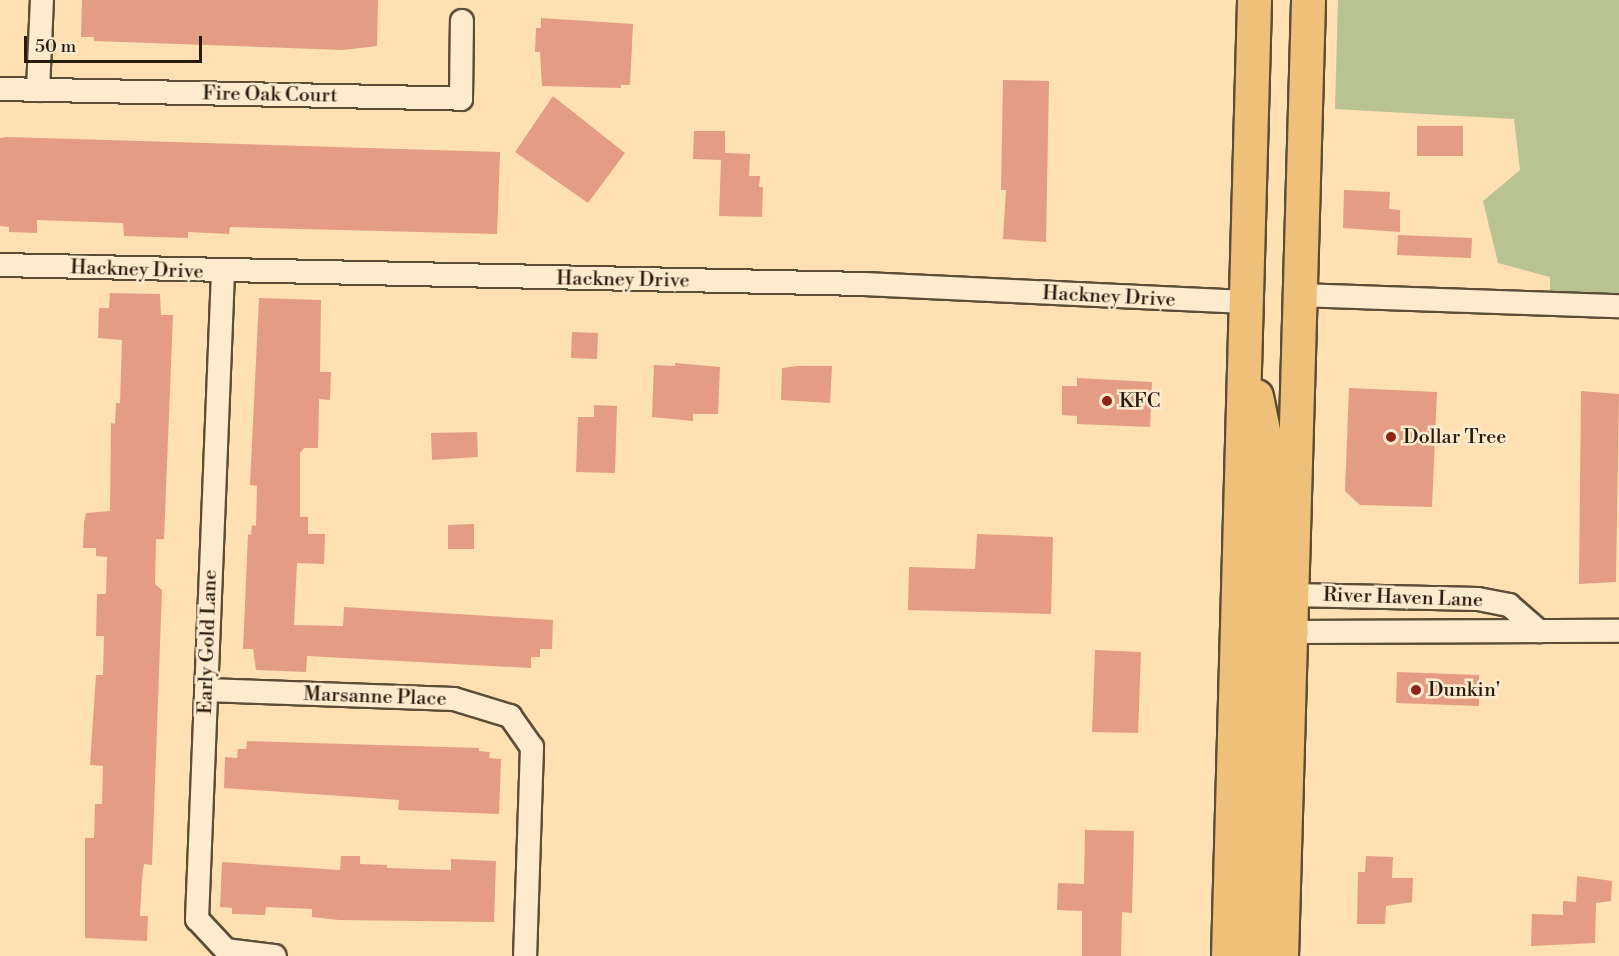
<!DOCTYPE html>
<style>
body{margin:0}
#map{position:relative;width:1619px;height:956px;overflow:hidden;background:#fee0b3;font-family:"Libre Bodoni",serif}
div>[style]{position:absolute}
.green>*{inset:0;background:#b9c392}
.building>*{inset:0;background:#e49d83}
.roads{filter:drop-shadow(2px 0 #5d4d37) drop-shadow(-2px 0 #5d4d37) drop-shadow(0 2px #5d4d37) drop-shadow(0 -2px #5d4d37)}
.street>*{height:22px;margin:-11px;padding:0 11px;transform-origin:11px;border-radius:11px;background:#feebce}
.primary>*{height:33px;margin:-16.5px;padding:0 16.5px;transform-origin:16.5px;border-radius:16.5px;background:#efc07a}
.dots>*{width:16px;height:16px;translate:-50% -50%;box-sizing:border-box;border:3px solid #feebce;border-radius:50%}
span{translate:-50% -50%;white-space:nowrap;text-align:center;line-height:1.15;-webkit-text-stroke:5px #feebce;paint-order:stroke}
.street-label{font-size:20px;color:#271c0e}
.poi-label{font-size:20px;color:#271c0e}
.left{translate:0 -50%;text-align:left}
.scale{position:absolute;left:24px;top:36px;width:178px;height:27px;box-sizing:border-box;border:3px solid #271c0e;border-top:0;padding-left:8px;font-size:18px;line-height:21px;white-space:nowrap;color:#271c0e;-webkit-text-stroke:4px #feebce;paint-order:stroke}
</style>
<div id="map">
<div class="green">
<div style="clip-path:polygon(1338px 0,1619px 0,1619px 302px,1550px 298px,1550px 277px,1498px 263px,1483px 201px,1520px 170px,1514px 119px,1335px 109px)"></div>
</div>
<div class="building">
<div style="clip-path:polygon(82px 0,378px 0,377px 46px,343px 50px,94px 41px,94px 37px,81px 37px)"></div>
<div style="clip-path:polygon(541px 18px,633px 24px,630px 85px,621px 85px,621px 88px,542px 86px,540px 52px,535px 52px,536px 28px,541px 28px)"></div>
<div style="clip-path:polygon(1003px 80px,1049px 81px,1046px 242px,1003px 239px,1006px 190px,1001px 190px)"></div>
<div style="clip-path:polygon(553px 96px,625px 153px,588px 203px,515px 152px)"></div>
<div style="clip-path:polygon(1417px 126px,1463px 126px,1463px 156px,1417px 156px)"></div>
<div style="clip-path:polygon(694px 131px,725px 131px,725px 153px,750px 154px,749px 176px,760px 176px,759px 187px,763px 187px,762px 217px,719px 216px,721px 160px,693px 159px)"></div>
<div style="clip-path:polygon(7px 137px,500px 152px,497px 234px,230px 227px,229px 234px,188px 232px,188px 238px,124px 236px,123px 223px,37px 220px,37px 233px,9px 232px,9px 227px,0 226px,0 138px)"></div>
<div style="clip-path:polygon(1344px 190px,1390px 192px,1389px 209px,1400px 210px,1400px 232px,1343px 228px)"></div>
<div style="clip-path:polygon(1398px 235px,1472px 238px,1471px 258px,1397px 255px)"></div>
<div style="clip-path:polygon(110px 293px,160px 294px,161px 315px,173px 315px,164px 539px,156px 539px,155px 584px,162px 590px,152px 865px,144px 864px,142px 878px,140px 916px,148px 916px,147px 941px,85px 938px,85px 838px,94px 838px,95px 804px,102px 804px,103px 766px,90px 765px,96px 675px,103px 675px,104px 636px,96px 636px,97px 594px,106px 594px,107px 557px,96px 556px,96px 548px,83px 548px,84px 523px,86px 513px,110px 511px,111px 423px,115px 424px,116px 403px,120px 403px,122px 340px,98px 338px,99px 308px,109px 308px)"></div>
<div style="clip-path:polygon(259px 298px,321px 300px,320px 372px,331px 372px,330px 400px,319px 399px,318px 448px,304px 448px,300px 453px,300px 517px,308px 517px,308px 534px,325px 534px,324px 564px,297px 563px,294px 625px,343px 626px,344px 607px,553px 620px,552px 649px,540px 649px,540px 657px,531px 657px,531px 668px,307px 656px,306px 672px,256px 670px,253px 649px,243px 649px,248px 534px,251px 535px,252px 525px,256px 526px,257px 486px,250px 485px)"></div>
<div style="clip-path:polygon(572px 332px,598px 333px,597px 359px,571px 358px)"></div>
<div style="clip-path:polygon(675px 363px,720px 367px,718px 414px,693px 414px,693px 421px,652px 417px,654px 365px,675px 366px)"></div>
<div style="clip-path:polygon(798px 366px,832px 366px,830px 403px,781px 400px,782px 368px)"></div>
<div style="clip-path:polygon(1077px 378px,1152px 382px,1150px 427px,1077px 424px,1077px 416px,1062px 415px,1062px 386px,1077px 386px)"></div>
<div style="clip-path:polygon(1349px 388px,1437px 392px,1432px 507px,1360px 505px,1345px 491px)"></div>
<div style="clip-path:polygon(1581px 391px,1619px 394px,1616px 582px,1579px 584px)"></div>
<div style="clip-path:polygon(594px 405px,617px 406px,615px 473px,576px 472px,578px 417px,594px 417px)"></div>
<div style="clip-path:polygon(477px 432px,478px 457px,432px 460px,431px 433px)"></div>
<div style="clip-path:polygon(474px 524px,474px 549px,448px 549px,448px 525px)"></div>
<div style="clip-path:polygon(977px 534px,1053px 537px,1051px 614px,908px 610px,909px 567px,975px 569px)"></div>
<div style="clip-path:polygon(1095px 650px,1141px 652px,1138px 733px,1092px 732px)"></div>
<div style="clip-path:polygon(1397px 672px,1479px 675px,1479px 706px,1396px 703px)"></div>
<div style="clip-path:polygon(247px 741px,479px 748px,479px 751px,490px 752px,489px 758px,501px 759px,499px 814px,398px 810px,399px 800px,224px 788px,225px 757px,237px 758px,238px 749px,246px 749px)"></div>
<div style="clip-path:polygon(1085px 830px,1134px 831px,1132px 913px,1122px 912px,1121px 956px,1082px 956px,1082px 911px,1057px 910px,1058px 883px,1084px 884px)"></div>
<div style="clip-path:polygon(341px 856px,360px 856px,360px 864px,387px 865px,387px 868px,451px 870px,451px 859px,496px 861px,494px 922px,339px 920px,312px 917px,312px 909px,266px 907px,265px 915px,232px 914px,232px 908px,220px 907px,222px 862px,340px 870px)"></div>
<div style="clip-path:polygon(1366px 856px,1393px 857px,1392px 878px,1413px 878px,1412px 902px,1386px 906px,1385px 924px,1357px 924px,1358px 872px,1365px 872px)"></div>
<div style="clip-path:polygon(1577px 876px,1612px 881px,1611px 901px,1596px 903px,1595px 943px,1531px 946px,1532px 914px,1563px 915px,1563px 901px,1576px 902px)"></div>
</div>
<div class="roads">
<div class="street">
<div style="left:0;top:89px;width:461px;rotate:1.2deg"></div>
<div style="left:461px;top:99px;width:78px;rotate:-89.3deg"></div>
<div style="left:38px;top:90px;width:90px;rotate:-87.5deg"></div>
<div style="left:0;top:265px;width:864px;rotate:1.26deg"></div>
<div style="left:864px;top:284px;width:382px;rotate:2.7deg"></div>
<div style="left:223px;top:272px;width:648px;rotate:92.3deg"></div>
<div style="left:197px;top:919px;width:42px;rotate:46.9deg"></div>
<div style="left:226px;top:950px;width:49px;rotate:7deg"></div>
<div style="left:1298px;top:295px;width:321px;rotate:2deg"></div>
<div style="left:1292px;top:595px;width:186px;rotate:1.2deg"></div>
<div style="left:1478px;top:599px;width:32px;rotate:11deg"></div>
<div style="left:1509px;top:605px;width:40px;rotate:41deg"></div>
<div style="left:1291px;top:632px;width:328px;rotate:-0.2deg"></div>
<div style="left:206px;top:690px;width:248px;rotate:2.1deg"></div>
<div style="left:454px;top:699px;width:59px;rotate:16.9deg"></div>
<div style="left:510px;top:716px;width:38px;rotate:55deg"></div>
<div style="left:532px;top:747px;width:209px;rotate:91.9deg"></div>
</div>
<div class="primary">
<div style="left:1256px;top:396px;width:55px;rotate:78.5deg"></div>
<div style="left:1267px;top:450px;width:142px;rotate:90.8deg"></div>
<div style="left:1265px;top:592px;width:20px;rotate:75deg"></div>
<div style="left:1270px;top:611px;width:15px;rotate:58deg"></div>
<div style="left:1278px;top:624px;width:15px;rotate:32deg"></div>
<div style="left:1238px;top:619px;width:18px;rotate:16deg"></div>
<div style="left:1255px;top:624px;width:13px;rotate:58deg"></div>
<div style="left:1262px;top:635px;width:110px;rotate:90.5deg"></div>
<div style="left:1261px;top:745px;width:22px;rotate:77deg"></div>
<div style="left:1247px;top:740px;width:54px;rotate:77.2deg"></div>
<div style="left:1259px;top:793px;width:163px;rotate:91.4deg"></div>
<div style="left:1228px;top:956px;width:956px;rotate:-88.44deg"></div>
<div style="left:1281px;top:956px;width:956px;rotate:-88.38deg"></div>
</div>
</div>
<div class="dots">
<div style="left:1107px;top:401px;background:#8f2418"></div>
<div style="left:1391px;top:437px;background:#8f2418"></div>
<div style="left:1416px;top:690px;background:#8f2418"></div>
</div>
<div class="street-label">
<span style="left:270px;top:95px;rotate:1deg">Fire Oak Court</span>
<span style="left:137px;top:270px;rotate:2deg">Hackney Drive</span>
<span style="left:623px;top:280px;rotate:1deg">Hackney Drive</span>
<span style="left:1109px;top:297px;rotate:3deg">Hackney Drive</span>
<span style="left:1403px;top:598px;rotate:2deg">River Haven Lane</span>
<span style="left:208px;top:642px;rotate:-88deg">Early Gold Lane</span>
<span style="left:375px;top:697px;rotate:2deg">Marsanne Place</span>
</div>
<div class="poi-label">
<span class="left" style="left:1119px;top:401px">KFC</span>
<span class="left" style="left:1403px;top:437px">Dollar Tree</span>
<span class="left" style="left:1428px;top:690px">Dunkin'</span>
</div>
<div class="scale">50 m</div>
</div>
